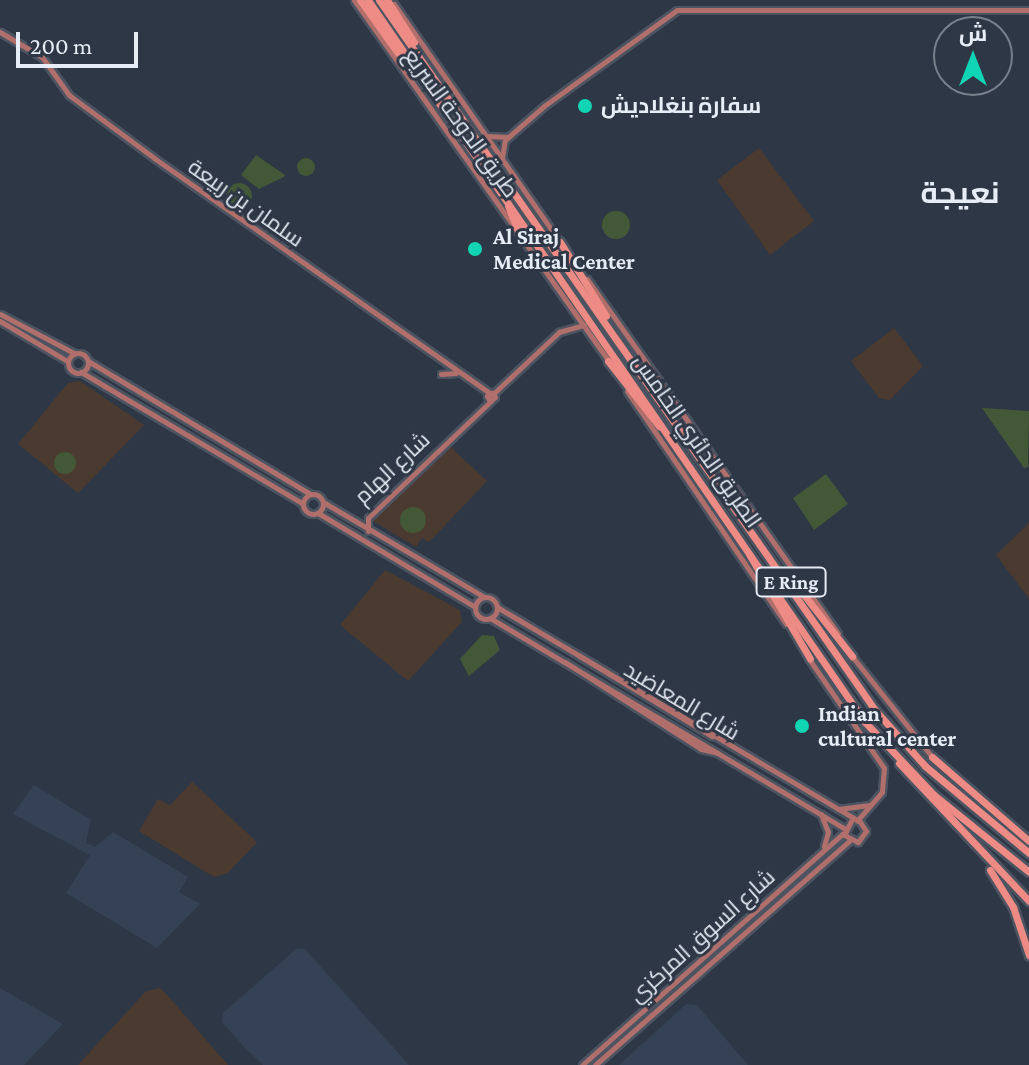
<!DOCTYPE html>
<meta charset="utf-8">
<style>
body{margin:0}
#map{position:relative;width:1029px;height:1065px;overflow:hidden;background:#2e3746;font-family:"Crimson Pro",Cairo,serif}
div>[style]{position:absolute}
.built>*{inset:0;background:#354154}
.education>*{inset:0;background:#4b3a2f}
.green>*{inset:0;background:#435836}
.round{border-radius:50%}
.roads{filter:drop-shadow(2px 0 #4c5462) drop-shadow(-2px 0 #4c5462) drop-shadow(0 2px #4c5462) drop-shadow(0 -2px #4c5462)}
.secondary>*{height:5px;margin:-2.5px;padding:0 2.5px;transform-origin:2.5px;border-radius:2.5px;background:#b06f6b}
.secondary>.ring{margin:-2.5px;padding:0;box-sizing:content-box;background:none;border:5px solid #b06f6b;border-radius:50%}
.highway>*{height:7px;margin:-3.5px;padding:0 3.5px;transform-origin:3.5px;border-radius:3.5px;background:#ee8b85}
.dots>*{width:22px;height:22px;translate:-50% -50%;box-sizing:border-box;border:4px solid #2e3746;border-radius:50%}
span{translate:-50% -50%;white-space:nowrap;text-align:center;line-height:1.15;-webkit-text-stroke:6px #2e3746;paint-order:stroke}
.shield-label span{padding:2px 6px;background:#2e3746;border:2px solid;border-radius:6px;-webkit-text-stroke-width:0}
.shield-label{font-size:20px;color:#e7edf6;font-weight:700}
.poi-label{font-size:22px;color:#e7edf6;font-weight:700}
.left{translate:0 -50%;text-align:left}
.street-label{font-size:22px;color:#e7edf6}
.district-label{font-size:30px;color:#e7edf6;font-weight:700}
.north{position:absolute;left:933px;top:16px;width:80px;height:80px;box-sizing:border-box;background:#2e3746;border:2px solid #78808c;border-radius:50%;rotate:0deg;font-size:22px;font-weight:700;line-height:32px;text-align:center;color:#e7edf6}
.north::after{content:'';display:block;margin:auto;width:28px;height:36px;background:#10d5b4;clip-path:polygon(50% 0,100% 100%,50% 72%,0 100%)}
.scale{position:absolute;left:16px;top:32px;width:122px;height:36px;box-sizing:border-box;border:4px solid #e7edf6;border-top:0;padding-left:10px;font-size:24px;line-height:28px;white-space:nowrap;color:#e7edf6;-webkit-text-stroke:6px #2e3746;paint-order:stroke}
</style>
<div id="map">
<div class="built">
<div style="clip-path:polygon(34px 785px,91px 820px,86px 843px,95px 847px,113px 832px,188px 877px,179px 892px,200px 904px,157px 948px,66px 893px,90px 855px,13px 814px)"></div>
<div style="clip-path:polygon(296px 949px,305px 949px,409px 1065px,263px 1065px,244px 1047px,222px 1022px,223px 1013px)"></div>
<div style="clip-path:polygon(0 988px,63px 1024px,24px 1065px,0 1065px)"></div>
<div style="clip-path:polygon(686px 1004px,697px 1005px,748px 1065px,619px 1065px)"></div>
</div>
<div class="education">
<div style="clip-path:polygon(759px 148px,814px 221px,770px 255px,717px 180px)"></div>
<div style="clip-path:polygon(894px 328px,923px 366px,890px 400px,879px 398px,851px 361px)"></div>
<div style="clip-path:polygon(80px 381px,144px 425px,78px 493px,18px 444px,68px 383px)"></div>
<div style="clip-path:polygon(451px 447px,487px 481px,429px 542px,422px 538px,416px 547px,373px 521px)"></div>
<div style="clip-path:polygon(1029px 523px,1029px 599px,996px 555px)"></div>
<div style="clip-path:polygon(385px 570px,460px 610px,462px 622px,408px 681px,340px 625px)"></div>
<div style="clip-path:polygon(192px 782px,257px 842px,228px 873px,214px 877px,139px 831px,158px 799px,170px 805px)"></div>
<div style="clip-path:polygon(161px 988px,228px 1065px,78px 1065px,146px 991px)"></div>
</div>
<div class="green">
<div style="clip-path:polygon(256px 155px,285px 175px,284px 177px,259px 189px,241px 175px)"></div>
<div class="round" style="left:297px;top:158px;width:18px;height:18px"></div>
<div class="round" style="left:226px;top:183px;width:26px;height:26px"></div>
<div class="round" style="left:602px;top:211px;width:28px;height:28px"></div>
<div style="clip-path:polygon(982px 408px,1029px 411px,1028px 467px,1024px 468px)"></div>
<div class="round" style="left:54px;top:452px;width:22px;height:22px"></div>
<div style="clip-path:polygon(826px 474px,848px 504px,814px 530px,793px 498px)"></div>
<div class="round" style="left:400px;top:507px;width:26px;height:26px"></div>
<div style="clip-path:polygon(482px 635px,494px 636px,500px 650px,469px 676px,460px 659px)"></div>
</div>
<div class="roads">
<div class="secondary">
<div style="left:354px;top:0;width:443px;rotate:54.8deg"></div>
<div style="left:394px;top:4px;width:290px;rotate:55.1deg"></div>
<div style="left:0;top:32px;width:49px;rotate:30.8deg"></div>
<div style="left:42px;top:57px;width:47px;rotate:54.6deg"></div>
<div style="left:69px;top:95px;width:106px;rotate:36.5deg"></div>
<div style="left:154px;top:158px;width:410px;rotate:35deg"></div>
<div style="left:487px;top:136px;width:21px;rotate:3deg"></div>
<div style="left:502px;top:158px;width:18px;rotate:-81deg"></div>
<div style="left:505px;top:140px;width:52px;rotate:-41.1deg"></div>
<div style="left:544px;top:106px;width:164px;rotate:-35.8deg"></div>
<div style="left:677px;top:10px;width:352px"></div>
<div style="left:587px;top:279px;width:434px;rotate:54.7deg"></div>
<div style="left:0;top:314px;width:84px;rotate:27.8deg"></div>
<div style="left:0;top:321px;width:78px;rotate:30.8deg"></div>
<div class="ring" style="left:68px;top:353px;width:15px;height:15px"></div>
<div style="left:88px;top:361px;width:259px;rotate:30.9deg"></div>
<div style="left:81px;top:372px;width:257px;rotate:30.7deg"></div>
<div style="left:441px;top:374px;width:15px;rotate:-4deg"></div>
<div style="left:627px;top:391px;width:282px;rotate:55.7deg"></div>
<div style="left:492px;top:393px;width:5px;rotate:53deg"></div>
<div style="left:495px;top:397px;width:6px;rotate:141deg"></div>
<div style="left:490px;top:401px;width:6px;rotate:-121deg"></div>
<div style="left:487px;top:396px;width:6px;rotate:-31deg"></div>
<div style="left:493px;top:394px;width:91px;rotate:-43.2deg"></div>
<div style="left:559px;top:332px;width:26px;rotate:-16deg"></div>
<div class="ring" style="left:303px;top:494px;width:15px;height:15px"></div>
<div style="left:323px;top:502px;width:187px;rotate:30.5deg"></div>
<div style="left:318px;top:513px;width:183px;rotate:30.9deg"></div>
<div style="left:368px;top:531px;width:13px;rotate:-90deg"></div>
<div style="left:368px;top:518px;width:170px;rotate:-43.6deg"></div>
<div class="ring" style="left:475px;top:597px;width:17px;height:17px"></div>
<div style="left:497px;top:607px;width:422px;rotate:30.6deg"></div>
<div style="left:860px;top:822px;width:11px;rotate:56deg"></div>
<div style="left:866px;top:831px;width:14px;rotate:126deg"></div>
<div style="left:858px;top:842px;width:16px;rotate:-153deg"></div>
<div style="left:844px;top:835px;width:16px;rotate:-63deg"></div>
<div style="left:490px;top:618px;width:412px;rotate:30.7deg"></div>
<div style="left:578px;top:655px;width:157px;rotate:31.2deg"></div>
<div style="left:851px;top:655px;width:130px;rotate:51.5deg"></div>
<div style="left:809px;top:659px;width:132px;rotate:55.5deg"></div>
<div style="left:884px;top:768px;width:24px;rotate:95deg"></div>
<div style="left:882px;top:792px;width:38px;rotate:131deg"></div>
<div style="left:565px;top:662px;width:161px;rotate:32.6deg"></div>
<div style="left:701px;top:749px;width:17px;rotate:13deg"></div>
<div style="left:838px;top:809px;width:32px;rotate:-7deg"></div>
<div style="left:821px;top:814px;width:19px;rotate:69deg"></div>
<div style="left:828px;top:832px;width:15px;rotate:106deg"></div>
<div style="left:582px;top:1065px;width:349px;rotate:-41.6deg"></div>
<div style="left:595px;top:1065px;width:339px;rotate:-41.4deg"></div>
</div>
<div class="highway">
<div style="left:360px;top:0;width:65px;rotate:54.4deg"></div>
<div style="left:368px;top:0;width:875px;rotate:55.47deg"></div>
<div style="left:864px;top:721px;width:102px;rotate:46.6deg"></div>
<div style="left:934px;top:795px;width:122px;rotate:39deg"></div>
<div style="left:379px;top:0;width:866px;rotate:55.06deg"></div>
<div style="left:875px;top:710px;width:75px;rotate:48.2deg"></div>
<div style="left:925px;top:766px;width:136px;rotate:39.9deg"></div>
<div style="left:387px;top:0;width:50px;rotate:57.3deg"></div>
<div style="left:508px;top:206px;width:24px;rotate:68deg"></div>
<div style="left:560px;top:242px;width:87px;rotate:58.1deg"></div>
<div style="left:608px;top:361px;width:83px;rotate:51.9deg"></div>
<div style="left:749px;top:554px;width:121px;rotate:59.8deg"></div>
<div style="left:804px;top:595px;width:78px;rotate:51.8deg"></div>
<div style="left:932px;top:757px;width:128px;rotate:40.9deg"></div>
<div style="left:899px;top:763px;width:190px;rotate:46.7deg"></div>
<div style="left:990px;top:870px;width:44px;rotate:58.1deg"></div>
<div style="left:1013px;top:907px;width:51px;rotate:71.6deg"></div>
</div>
</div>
<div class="dots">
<div style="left:585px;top:106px;background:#10d5b4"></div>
<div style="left:475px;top:249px;background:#10d5b4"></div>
<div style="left:802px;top:726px;background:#10d5b4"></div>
</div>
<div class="shield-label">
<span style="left:791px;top:582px">E Ring</span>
</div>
<div class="poi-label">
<span class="left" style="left:601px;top:106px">سفارة بنغلاديش</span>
<span class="left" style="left:493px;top:249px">Al Siraj<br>Medical Center</span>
<span class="left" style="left:818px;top:726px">Indian<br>cultural center</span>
</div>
<div class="street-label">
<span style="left:461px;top:123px;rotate:54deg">طريق الدوحة السريع</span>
<span style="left:246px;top:203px;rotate:35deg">سلمان بن ربيعة</span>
<span style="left:697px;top:441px;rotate:55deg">الطريق الدائري الخامس</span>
<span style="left:392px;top:468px;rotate:-43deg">شارع الهام</span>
<span style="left:682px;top:701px;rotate:31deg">شارع المعاضيد</span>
<span style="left:702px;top:936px;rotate:-42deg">شارع السوق المركزي</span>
</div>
<div class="district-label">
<span style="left:960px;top:193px">نعيجة</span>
</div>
<div class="north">ش</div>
<div class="scale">200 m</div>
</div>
